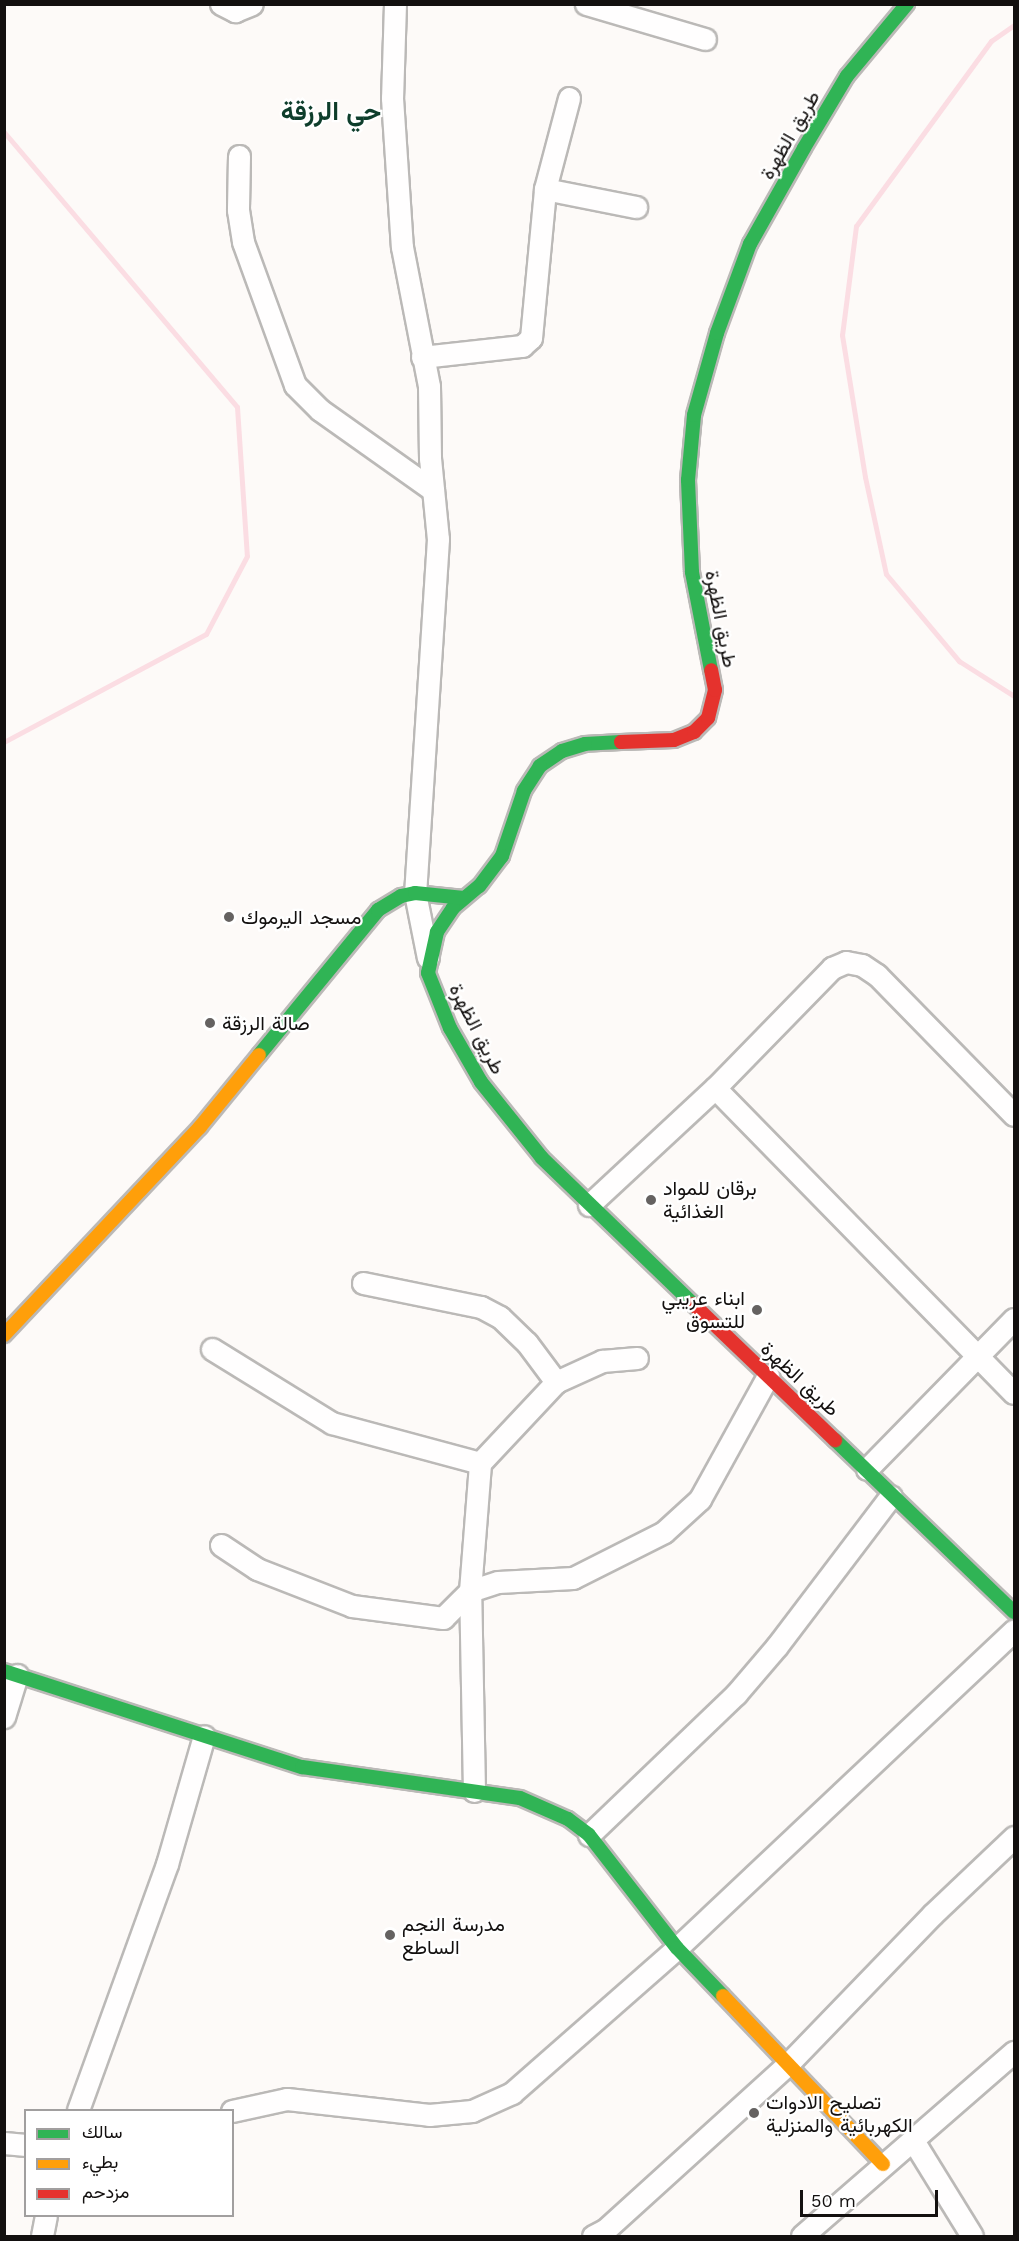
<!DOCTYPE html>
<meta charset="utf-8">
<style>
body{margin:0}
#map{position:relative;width:1019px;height:2241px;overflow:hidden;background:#fdfaf8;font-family:"Work Sans",Vazirmatn,sans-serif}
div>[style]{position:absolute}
.stream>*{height:5px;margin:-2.5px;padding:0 2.5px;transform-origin:2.5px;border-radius:2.5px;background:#fbdde3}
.roads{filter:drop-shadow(2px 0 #bbb9b7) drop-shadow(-2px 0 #bbb9b7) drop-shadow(0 2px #bbb9b7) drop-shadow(0 -2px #bbb9b7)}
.street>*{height:21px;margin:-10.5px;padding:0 10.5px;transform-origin:10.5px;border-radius:10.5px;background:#fffefe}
.fast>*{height:14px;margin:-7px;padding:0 7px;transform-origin:7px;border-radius:7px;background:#30b455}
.slow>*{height:14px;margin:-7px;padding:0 7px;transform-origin:7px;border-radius:7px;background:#ff9f0a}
.jam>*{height:14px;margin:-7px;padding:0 7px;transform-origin:7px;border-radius:7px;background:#e5322d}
.dots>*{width:16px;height:16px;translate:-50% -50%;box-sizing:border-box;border:3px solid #fff;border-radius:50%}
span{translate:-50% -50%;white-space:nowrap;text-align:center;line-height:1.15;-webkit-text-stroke:4.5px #fff;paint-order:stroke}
.street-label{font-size:20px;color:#13100f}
.poi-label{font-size:20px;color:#13100f}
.left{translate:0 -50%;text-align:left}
.right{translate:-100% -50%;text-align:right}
.district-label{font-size:26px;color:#0e3e2c;font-weight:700}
.frame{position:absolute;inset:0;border:6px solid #13100f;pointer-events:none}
.legend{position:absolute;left:24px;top:2109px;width:210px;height:108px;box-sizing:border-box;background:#fff;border:2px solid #a19f9f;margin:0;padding:8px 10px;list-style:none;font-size:18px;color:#13100f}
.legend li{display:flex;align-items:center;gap:12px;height:30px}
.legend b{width:30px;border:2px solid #a19f9f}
.scale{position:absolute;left:800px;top:2190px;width:138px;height:27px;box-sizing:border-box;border:3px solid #13100f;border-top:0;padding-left:8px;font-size:18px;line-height:21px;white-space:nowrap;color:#13100f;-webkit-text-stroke:4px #fff;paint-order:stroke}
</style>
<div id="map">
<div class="stream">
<div style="left:1014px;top:25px;width:28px;rotate:145deg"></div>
<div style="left:991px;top:41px;width:229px;rotate:126.1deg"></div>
<div style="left:856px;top:226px;width:110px;rotate:97.3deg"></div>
<div style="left:842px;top:335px;width:144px;rotate:80.8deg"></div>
<div style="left:865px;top:477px;width:99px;rotate:77.8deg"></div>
<div style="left:886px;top:574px;width:114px;rotate:50deg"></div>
<div style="left:959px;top:661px;width:65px;rotate:32.5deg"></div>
<div style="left:4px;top:132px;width:360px;rotate:49.7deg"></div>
<div style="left:237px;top:407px;width:149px;rotate:86.2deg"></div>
<div style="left:247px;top:556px;width:88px;rotate:117.7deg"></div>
<div style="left:206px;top:634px;width:229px;rotate:151.9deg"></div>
</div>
<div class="roads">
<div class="street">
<div style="left:221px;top:4px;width:16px;rotate:27deg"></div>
<div style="left:235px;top:11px;width:18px;rotate:-22deg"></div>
<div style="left:395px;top:4px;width:94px;rotate:91.8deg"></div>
<div style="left:392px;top:98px;width:149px;rotate:86.2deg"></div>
<div style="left:402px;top:247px;width:142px;rotate:79deg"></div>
<div style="left:429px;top:386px;width:72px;rotate:89.2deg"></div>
<div style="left:430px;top:458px;width:81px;rotate:84.4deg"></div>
<div style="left:438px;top:539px;width:355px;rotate:93.7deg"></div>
<div style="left:415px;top:893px;width:66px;rotate:78.7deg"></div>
<div style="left:586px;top:4px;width:124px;rotate:16.4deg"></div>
<div style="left:239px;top:156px;width:54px;rotate:91.1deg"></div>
<div style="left:238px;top:210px;width:32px;rotate:81deg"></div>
<div style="left:243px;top:242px;width:152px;rotate:70deg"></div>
<div style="left:295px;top:385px;width:35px;rotate:45deg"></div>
<div style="left:320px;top:410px;width:138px;rotate:35.3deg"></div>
<div style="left:545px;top:189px;width:93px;rotate:11.2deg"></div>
<div style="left:422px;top:357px;width:101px;rotate:-6.3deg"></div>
<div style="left:522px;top:346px;width:12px;rotate:-42deg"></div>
<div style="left:531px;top:338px;width:150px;rotate:-84.6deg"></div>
<div style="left:545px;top:189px;width:94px;rotate:-75.2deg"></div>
<div style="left:715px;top:1088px;width:427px;rotate:45.6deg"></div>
<div style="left:589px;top:1205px;width:172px;rotate:-42.9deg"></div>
<div style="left:715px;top:1088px;width:168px;rotate:-45.7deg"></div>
<div style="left:832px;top:968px;width:15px;rotate:-23deg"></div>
<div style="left:846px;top:962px;width:16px;rotate:11deg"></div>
<div style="left:862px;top:965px;width:18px;rotate:34deg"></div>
<div style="left:877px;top:975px;width:196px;rotate:45.6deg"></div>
<div style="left:363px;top:1283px;width:120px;rotate:11.5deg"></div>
<div style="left:481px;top:1307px;width:21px;rotate:28deg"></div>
<div style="left:500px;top:1317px;width:37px;rotate:44deg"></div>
<div style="left:527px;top:1343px;width:49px;rotate:53.4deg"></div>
<div style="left:212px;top:1349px;width:141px;rotate:31.7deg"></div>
<div style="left:332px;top:1423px;width:153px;rotate:15.1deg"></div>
<div style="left:867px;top:1469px;width:210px;rotate:-45.6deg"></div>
<div style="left:221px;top:1545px;width:43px;rotate:33.7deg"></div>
<div style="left:257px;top:1569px;width:102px;rotate:21.3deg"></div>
<div style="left:352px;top:1606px;width:92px;rotate:7.5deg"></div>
<div style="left:443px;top:1618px;width:38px;rotate:-45deg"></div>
<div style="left:470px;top:1591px;width:128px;rotate:-85.5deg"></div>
<div style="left:480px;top:1463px;width:111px;rotate:-46.8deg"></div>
<div style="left:556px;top:1382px;width:51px;rotate:-24.5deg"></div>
<div style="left:602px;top:1361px;width:35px;rotate:-5deg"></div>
<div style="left:4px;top:1717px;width:44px;rotate:-72.8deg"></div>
<div style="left:474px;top:1791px;width:200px;rotate:-91.1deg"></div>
<div style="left:470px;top:1591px;width:29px;rotate:-18deg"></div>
<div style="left:498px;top:1582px;width:75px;rotate:-3.1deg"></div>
<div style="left:573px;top:1578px;width:102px;rotate:-26.8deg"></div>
<div style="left:664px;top:1532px;width:49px;rotate:-42.5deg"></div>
<div style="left:700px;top:1499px;width:141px;rotate:-61.1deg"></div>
<div style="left:589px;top:1835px;width:204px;rotate:-43.8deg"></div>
<div style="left:736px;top:1694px;width:63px;rotate:-49.5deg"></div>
<div style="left:777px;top:1646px;width:188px;rotate:-52.8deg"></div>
<div style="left:78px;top:2110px;width:262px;rotate:-70.1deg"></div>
<div style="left:167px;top:1864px;width:133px;rotate:-73.9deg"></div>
<div style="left:232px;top:2111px;width:56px;rotate:-12.3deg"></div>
<div style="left:287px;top:2099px;width:143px;rotate:6.4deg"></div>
<div style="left:429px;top:2115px;width:43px;rotate:-5.3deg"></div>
<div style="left:472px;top:2111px;width:44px;rotate:-24.2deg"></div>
<div style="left:512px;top:2093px;width:220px;rotate:-41.3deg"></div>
<div style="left:677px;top:1948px;width:463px;rotate:-43.3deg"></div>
<div style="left:914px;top:2142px;width:110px;rotate:58.3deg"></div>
<div style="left:4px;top:2143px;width:22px;rotate:5deg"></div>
<div style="left:42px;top:2236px;width:20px;rotate:-79deg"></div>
<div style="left:593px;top:2236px;width:13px;rotate:-27deg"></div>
<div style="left:605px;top:2230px;width:246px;rotate:-42.2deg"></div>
<div style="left:787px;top:2065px;width:210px;rotate:-46deg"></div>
<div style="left:933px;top:1914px;width:112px;rotate:-43.5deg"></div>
<div style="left:802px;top:2236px;width:281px;rotate:-41deg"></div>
</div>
<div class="fast">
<div style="left:711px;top:670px;width:100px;rotate:-101deg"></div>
<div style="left:692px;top:572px;width:92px;rotate:-92.5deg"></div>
<div style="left:688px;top:480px;width:65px;rotate:-84.7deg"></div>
<div style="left:694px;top:415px;width:85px;rotate:-74.3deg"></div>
<div style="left:717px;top:333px;width:95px;rotate:-69.7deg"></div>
<div style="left:750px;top:244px;width:110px;rotate:-60.6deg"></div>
<div style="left:804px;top:148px;width:84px;rotate:-59.2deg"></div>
<div style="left:847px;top:76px;width:94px;rotate:-50.2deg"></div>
<div style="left:621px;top:742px;width:36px;rotate:177deg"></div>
<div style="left:585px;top:744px;width:24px;rotate:163deg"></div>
<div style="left:562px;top:751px;width:27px;rotate:146deg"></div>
<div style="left:540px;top:766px;width:30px;rotate:123deg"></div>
<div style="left:524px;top:791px;width:69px;rotate:108.7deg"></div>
<div style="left:502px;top:856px;width:38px;rotate:127deg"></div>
<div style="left:479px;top:886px;width:34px;rotate:140deg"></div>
<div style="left:453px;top:908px;width:29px;rotate:124deg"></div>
<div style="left:437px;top:932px;width:42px;rotate:102.4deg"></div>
<div style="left:428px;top:973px;width:59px;rotate:68.2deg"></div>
<div style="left:450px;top:1028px;width:62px;rotate:60.1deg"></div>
<div style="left:481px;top:1082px;width:97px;rotate:51.2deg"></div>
<div style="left:542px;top:1158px;width:210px;rotate:44deg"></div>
<div style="left:259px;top:1055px;width:188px;rotate:-50.6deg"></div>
<div style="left:378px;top:910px;width:27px;rotate:-31deg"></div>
<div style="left:401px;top:896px;width:14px;rotate:-12deg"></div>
<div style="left:415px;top:893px;width:49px;rotate:5.8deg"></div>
<div style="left:835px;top:1440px;width:248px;rotate:43.9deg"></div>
<div style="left:4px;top:1671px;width:313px;rotate:17.9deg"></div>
<div style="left:302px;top:1767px;width:220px;rotate:8.1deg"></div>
<div style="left:520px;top:1798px;width:52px;rotate:23.6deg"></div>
<div style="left:568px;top:1819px;width:26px;rotate:37deg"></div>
<div style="left:589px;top:1835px;width:143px;rotate:52.1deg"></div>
<div style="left:677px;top:1948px;width:66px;rotate:46.2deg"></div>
</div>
<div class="slow">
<div style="left:4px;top:1335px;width:286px;rotate:-46.7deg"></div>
<div style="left:200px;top:1127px;width:93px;rotate:-50.7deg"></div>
<div style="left:723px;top:1996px;width:232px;rotate:46.4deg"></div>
</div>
<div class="jam">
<div style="left:621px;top:742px;width:53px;rotate:-2.2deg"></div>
<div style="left:674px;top:740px;width:22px;rotate:-22deg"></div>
<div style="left:694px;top:732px;width:20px;rotate:-45deg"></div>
<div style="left:708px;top:718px;width:29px;rotate:-76deg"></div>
<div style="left:715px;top:690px;width:20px;rotate:-101deg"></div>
<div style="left:693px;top:1304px;width:197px;rotate:43.8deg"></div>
</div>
</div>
<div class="dots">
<div style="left:229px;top:917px;background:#656261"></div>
<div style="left:210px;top:1023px;background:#656261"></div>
<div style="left:651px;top:1200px;background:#656261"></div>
<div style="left:757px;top:1310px;background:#656261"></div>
<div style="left:390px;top:1935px;background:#656261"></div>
<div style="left:754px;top:2113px;background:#656261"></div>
</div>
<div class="street-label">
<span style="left:790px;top:135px;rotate:-60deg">طريق الظهرة</span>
<span style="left:721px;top:619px;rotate:79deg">طريق الظهرة</span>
<span style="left:477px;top:1029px;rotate:63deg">طريق الظهرة</span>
<span style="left:800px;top:1379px;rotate:43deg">طريق الظهرة</span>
</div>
<div class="poi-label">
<span class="left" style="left:241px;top:917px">مسجد اليرموك</span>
<span class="left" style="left:222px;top:1023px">صالة الرزقة</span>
<span class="left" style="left:663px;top:1200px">برقان للمواد<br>الغذائية</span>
<span class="right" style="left:745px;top:1310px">ابناء عريبي<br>للتسوق</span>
<span class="left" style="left:402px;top:1936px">مدرسة النجم<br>الساطع</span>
<span class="left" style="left:766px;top:2114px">تصليح الادوات<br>الكهربائية والمنزلية</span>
</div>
<div class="district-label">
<span style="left:331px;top:112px">حي الرزقة</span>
</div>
<div class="frame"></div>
<ul class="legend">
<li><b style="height:8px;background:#30b455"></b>سالك</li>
<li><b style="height:8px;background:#ff9f0a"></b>بطيء</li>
<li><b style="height:8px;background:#e5322d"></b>مزدحم</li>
</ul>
<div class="scale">50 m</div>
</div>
